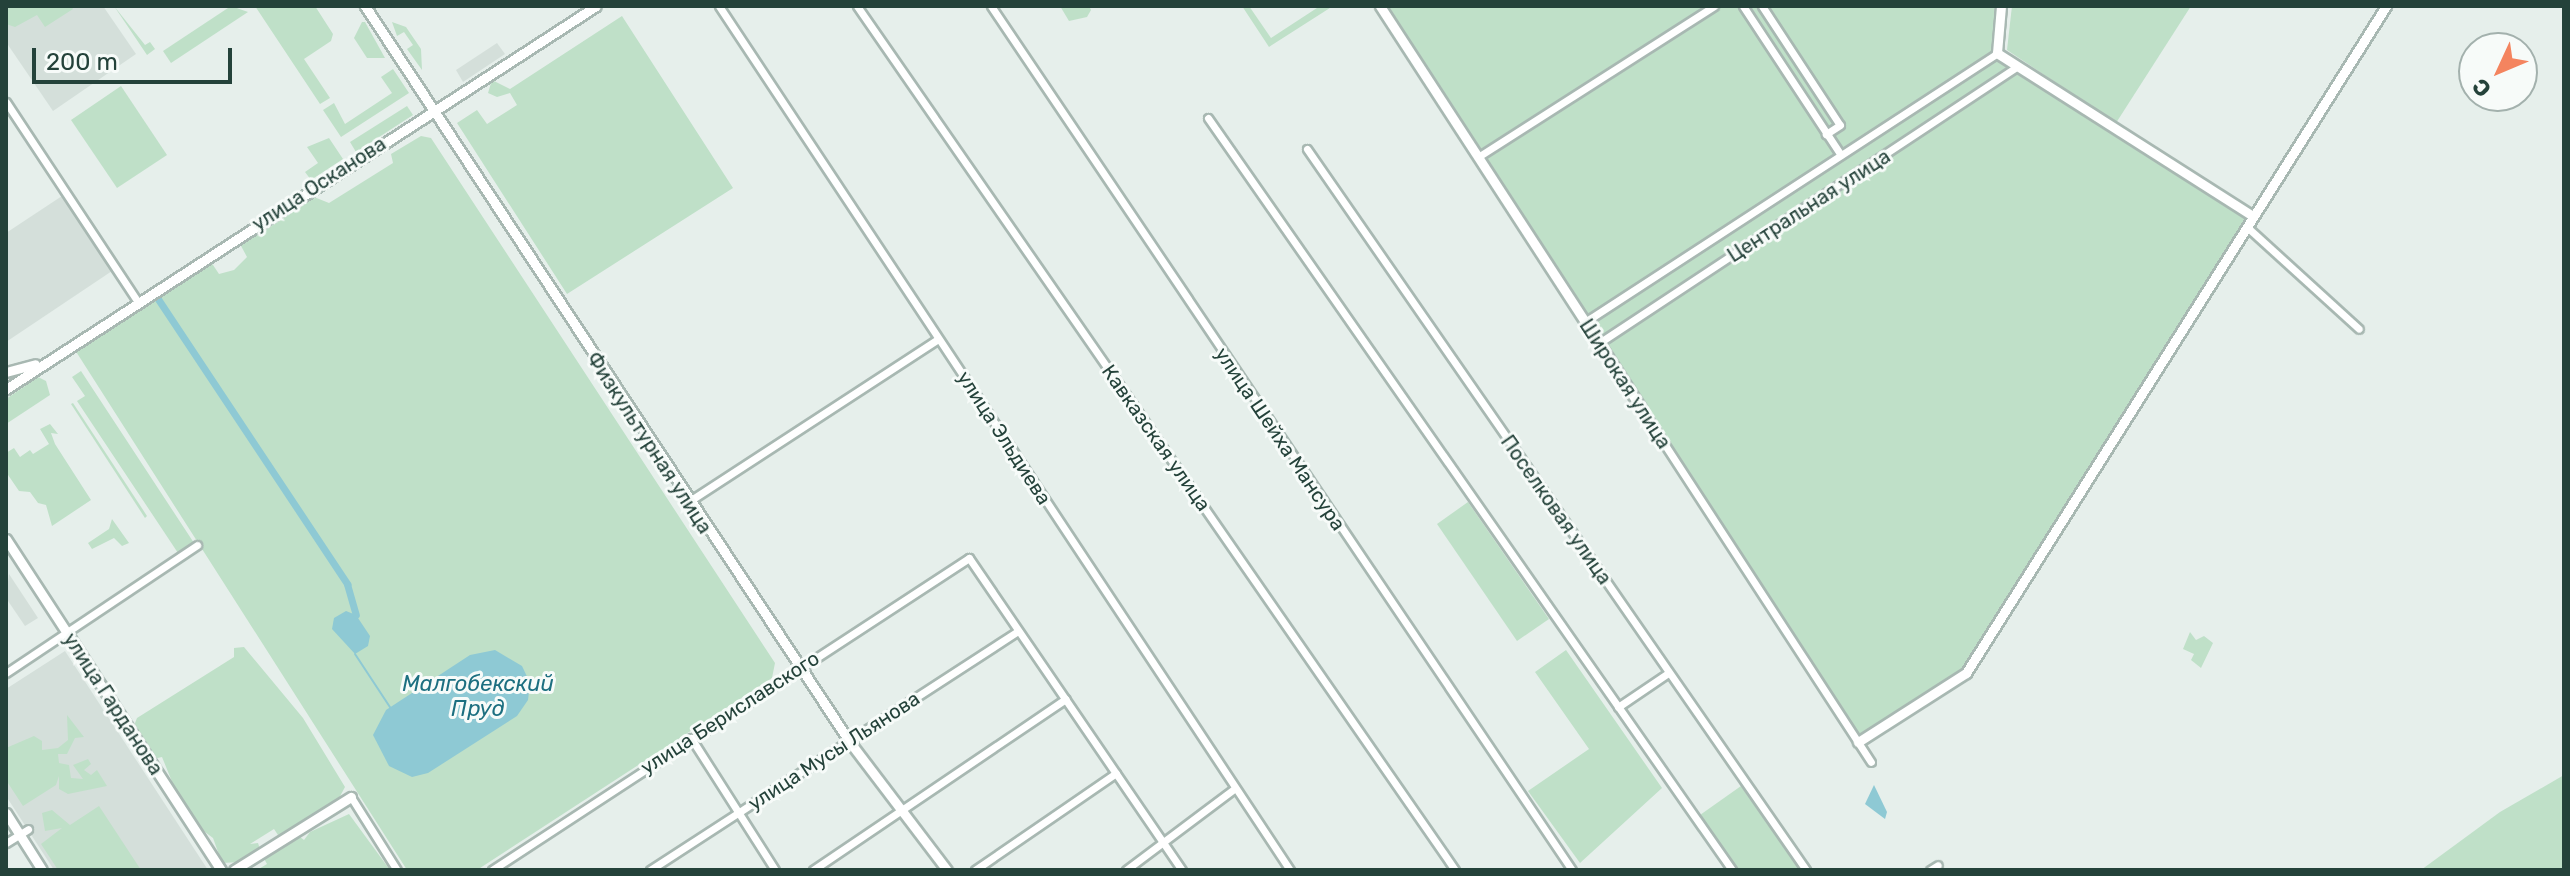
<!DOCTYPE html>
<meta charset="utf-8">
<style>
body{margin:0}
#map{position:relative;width:2570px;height:876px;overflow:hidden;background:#e6efeb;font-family:Rubik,sans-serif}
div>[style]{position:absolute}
.built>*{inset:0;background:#d4dfda}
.green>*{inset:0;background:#bfe0c8}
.water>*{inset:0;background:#8ec9d4}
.stream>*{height:2px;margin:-1px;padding:0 1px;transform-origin:1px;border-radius:1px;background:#8ec9d4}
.canal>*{height:7px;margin:-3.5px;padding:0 3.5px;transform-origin:3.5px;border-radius:3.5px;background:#8ec9d4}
.roads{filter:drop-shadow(2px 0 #a8b8b2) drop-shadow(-2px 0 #a8b8b2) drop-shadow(0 2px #a8b8b2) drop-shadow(0 -2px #a8b8b2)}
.street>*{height:7px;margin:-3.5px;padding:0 3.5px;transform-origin:3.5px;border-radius:3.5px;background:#fff}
.secondary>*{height:9px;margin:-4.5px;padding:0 4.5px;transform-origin:4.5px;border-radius:4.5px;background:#fff}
span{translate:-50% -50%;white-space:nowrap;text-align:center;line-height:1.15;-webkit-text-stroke:6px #f7fbf9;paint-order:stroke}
.street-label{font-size:20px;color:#24423a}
.water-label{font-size:22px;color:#1c6f80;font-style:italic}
.frame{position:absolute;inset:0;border:8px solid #24423a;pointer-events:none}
.north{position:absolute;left:2458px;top:32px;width:80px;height:80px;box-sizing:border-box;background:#f7fbf9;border:2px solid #a3b1ad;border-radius:50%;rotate:226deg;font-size:22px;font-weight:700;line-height:32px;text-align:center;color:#24423a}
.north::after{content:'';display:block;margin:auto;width:28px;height:36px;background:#f4845f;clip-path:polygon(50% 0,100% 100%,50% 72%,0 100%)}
.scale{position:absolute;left:32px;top:48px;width:200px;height:36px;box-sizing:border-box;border:4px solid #24423a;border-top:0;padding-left:10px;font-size:24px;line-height:28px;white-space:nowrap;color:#24423a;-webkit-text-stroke:6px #f7fbf9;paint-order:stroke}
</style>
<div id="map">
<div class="built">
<div style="clip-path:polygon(6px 6px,103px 6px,136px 54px,53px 111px,6px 42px)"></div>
<div style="clip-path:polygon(497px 43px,505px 54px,463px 82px,456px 70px)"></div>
<div style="clip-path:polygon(62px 196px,112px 271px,6px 342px,6px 233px)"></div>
<div style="clip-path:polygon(9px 574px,38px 618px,25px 626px,6px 598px)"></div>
<div style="clip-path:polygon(65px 651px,208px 870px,54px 870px,6px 796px,6px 689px)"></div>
</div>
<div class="green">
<div style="clip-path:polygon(6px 6px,71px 6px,73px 9px,45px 27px,37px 15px,15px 27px,6px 24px)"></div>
<div style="clip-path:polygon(114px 6px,145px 45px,150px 42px,155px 49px,147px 55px)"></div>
<div style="clip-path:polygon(231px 6px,248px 12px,171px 63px,163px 51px)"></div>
<div style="clip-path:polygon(255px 6px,315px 6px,333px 34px,331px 41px,304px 59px,330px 98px,320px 104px)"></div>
<div style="clip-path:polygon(1060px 6px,1089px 6px,1091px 10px,1087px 17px,1069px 21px)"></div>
<div style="clip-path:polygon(1242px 6px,1249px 6px,1271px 38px,1320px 6px,1333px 6px,1269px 47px)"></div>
<div style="clip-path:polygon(1380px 6px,2001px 6px,1997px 53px,2253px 216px,1966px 673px,1858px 742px)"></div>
<div style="clip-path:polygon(2012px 6px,2191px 6px,2116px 123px,2007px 50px)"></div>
<div style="clip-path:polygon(622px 16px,733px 188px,567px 294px,457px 123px,477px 110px,487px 124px,517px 105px,510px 93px,497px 97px,488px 93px,492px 80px,510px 89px)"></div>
<div style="clip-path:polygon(362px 22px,365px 22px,385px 58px,367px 58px,354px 38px)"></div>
<div style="clip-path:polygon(392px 22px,406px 27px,421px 49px,422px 70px,407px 49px,413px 45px,404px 32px,397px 36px)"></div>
<div style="clip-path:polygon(393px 69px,409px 93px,341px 137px,323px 110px,334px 103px,345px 124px,392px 93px,381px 77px)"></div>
<div style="clip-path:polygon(121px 86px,167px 155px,117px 188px,71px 120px)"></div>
<div style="clip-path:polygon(407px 106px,413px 115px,356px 152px,350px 142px)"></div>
<div style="clip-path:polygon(421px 136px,431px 138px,775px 663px,772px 678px,477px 870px,407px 870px,75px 350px,211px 262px,219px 274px,234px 270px,247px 257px,240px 244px,314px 197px,329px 203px,393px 163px,391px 154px)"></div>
<div style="clip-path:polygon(329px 138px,343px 159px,311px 180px,305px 172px,318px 163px,307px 147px)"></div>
<div style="clip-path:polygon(81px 371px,194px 543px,178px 553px,77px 401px,85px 396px,72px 377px)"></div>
<div style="clip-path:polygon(38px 377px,46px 381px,50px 395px,6px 424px,6px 399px)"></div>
<div style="clip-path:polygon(73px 403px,147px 516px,145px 518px,71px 404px)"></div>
<div style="clip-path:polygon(50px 424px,58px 434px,51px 433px,55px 444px,91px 500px,52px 526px,46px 505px,38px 503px,30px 492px,19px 491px,6px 472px,6px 453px,14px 448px,20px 457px,30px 450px,33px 454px,49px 444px,40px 429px)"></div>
<div style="clip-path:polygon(1468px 502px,1549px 619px,1517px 641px,1437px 524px)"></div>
<div style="clip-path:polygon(112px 519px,129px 543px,122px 546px,114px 538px,92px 549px,88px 543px,109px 529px)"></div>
<div style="clip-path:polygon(2190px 632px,2196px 640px,2204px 636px,2213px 643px,2201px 668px,2191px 660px,2194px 654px,2183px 649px)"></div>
<div style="clip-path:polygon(244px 647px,303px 718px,345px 787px,338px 800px,280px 838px,274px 829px,250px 844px,258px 843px,260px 849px,241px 862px,222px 863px,213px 838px,197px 826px,179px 799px,162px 757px,153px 759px,133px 728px,137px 718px,234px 657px,234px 648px)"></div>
<div style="clip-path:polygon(1566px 650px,1662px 788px,1580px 863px,1528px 791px,1589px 749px,1535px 672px)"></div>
<div style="clip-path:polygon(67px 715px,84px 737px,75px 738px,67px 754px,58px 754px,59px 763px,69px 765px,71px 778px,83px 779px,73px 765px,88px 759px,91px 764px,84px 770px,91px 775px,97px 770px,107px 786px,68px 794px,59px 789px,59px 776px,56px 785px,23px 806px,6px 780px,6px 748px,34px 736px,42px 741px,42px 750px,58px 748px,68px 740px)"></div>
<div style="clip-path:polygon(2564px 775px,2564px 870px,2421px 870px,2500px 812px)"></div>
<div style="clip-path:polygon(1741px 786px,1800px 870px,1739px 870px,1700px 815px)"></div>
<div style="clip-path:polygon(99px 806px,141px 870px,58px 870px,41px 844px,62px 828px,45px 831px,42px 813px,52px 810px,70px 825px)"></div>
<div style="clip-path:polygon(349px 814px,390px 870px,257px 870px,267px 864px,262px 855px,296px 834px,304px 840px,310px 832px)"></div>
</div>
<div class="water">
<div style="clip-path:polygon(346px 611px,356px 615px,370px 636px,368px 646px,355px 654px,332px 629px,334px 618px)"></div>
<div style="clip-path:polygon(495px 650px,522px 666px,530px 683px,528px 700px,517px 716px,428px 773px,412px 777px,389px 766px,373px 735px,386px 710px,470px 655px)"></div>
<div style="clip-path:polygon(1874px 785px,1887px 812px,1885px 819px,1865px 804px)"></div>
</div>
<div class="stream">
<div style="left:355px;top:654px;width:64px;rotate:56.6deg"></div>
</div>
<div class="canal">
<div style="left:156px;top:296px;width:346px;rotate:56.4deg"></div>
<div style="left:347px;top:584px;width:32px;rotate:74deg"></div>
</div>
<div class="roads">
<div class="street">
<div style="left:719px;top:6px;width:1036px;rotate:56.54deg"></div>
<div style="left:857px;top:6px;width:1051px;rotate:55.31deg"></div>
<div style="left:991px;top:6px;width:1041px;rotate:56.08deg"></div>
<div style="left:1743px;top:6px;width:178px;rotate:56.7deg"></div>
<div style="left:1762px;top:6px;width:142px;rotate:56.8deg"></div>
<div style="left:1840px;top:125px;width:17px;rotate:147deg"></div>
<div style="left:6px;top:102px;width:238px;rotate:56.6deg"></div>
<div style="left:1208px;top:118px;width:917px;rotate:55.13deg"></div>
<div style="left:1307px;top:149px;width:877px;rotate:55.31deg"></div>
<div style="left:1478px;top:157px;width:280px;rotate:-32.6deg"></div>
<div style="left:2247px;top:227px;width:151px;rotate:42.3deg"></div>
<div style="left:1585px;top:322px;width:492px;rotate:-33.1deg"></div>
<div style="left:1599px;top:343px;width:502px;rotate:-33.47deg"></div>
<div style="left:1641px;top:408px;width:422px;rotate:57deg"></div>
<div style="left:688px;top:502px;width:298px;rotate:-33.1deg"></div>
<div style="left:6px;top:673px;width:230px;rotate:-33.8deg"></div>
<div style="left:1618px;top:707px;width:60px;rotate:-34.2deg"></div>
<div style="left:691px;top:738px;width:156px;rotate:57.5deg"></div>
<div style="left:351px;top:797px;width:86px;rotate:57.8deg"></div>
<div style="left:6px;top:843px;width:26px;rotate:-32deg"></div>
<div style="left:492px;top:870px;width:570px;rotate:-33.19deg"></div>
<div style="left:969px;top:558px;width:378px;rotate:55.7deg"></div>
<div style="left:650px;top:870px;width:439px;rotate:-33deg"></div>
<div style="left:813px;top:870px;width:305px;rotate:-34.1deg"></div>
<div style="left:975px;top:870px;width:171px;rotate:-34.5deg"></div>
<div style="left:1126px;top:870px;width:135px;rotate:-36.9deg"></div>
<div style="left:1930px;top:870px;width:9px;rotate:-32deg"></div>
</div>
<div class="secondary">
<div style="left:365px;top:6px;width:880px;rotate:56.63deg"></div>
<div style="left:849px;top:741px;width:162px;rotate:52.8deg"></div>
<div style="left:1380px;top:6px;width:479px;rotate:57deg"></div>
<div style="left:2001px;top:6px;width:47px;rotate:94.9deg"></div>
<div style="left:1997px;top:53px;width:303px;rotate:32.5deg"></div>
<div style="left:6px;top:372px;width:30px;rotate:-15deg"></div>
<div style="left:6px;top:389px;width:703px;rotate:-32.99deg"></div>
<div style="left:6px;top:539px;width:395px;rotate:57deg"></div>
<div style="left:1858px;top:742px;width:128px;rotate:-32.6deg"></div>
<div style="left:1966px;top:673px;width:788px;rotate:-57.8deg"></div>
<div style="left:6px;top:813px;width:67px;rotate:57.7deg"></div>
<div style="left:234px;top:870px;width:138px;rotate:-32deg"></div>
</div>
</div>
<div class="street-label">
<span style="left:319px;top:184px;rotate:-33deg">улица Осканова</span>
<span style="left:1809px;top:206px;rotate:-33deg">Центральная улица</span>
<span style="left:1625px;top:384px;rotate:57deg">Широкая улица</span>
<span style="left:1004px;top:438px;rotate:57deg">улица Эльдиева</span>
<span style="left:1156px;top:438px;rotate:55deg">Кавказская улица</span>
<span style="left:1280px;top:439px;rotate:56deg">улица Шейха Мансура</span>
<span style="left:649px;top:443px;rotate:57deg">Физкультурная улица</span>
<span style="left:1556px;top:510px;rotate:55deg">Поселковая улица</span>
<span style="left:113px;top:704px;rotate:57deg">улица Гарданова</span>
<span style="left:730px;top:713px;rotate:-33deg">улица Бериславского</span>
<span style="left:834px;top:751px;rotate:-33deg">улица Мусы Льянова</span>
</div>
<div class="water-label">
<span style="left:478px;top:696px">Малгобекский<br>Пруд</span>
</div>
<div class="frame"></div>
<div class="north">С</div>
<div class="scale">200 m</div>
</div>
